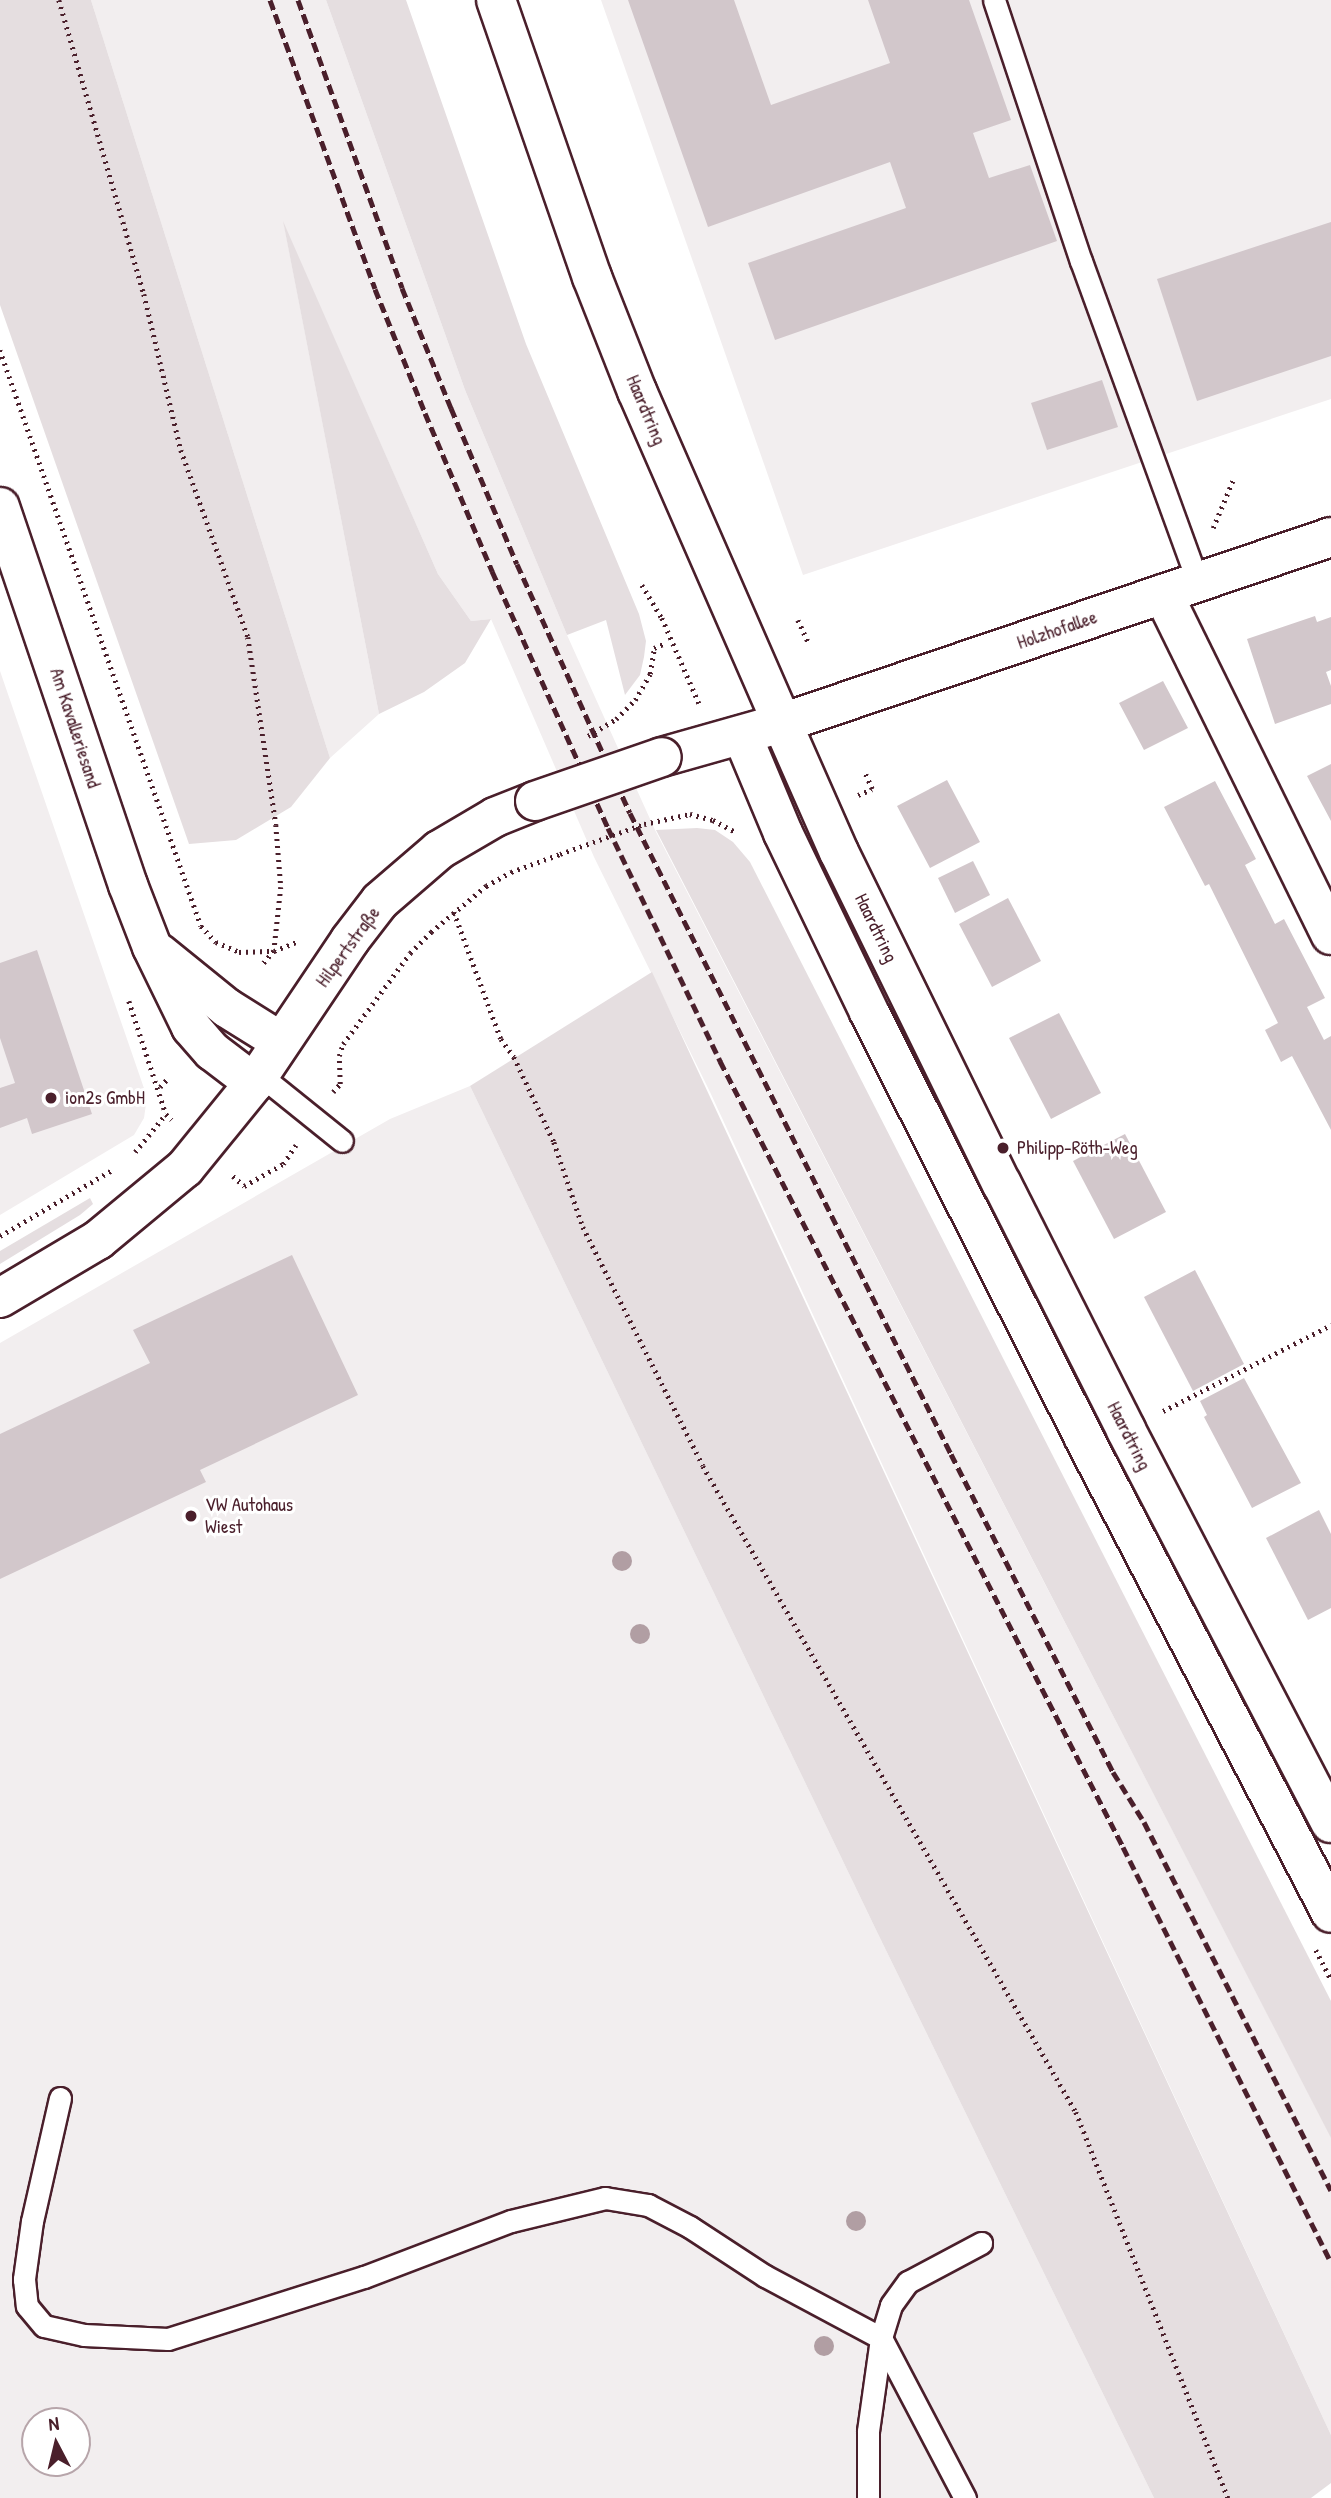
<!DOCTYPE html>
<meta charset="utf-8">
<style>
body{margin:0}
#map{position:relative;width:1331px;height:2498px;overflow:hidden;background:#fff;font-family:"Patrick Hand",sans-serif}
div>[style]{position:absolute}
.built>*{inset:0;background:#f2eeef}
.green>*{inset:0;background:#e5dee0}
.building>*{inset:0;background:#d2c7cb}
.path>*{height:4.5px;margin-top:-2.25px;transform-origin:0;background:repeating-linear-gradient(90deg,#4a1f2b 0 2px,transparent 0 7px)}
.roads{filter:drop-shadow(2px 0 #4a1f2b) drop-shadow(-2px 0 #4a1f2b) drop-shadow(0 2px #4a1f2b) drop-shadow(0 -2px #4a1f2b)}
.lane>*{height:21px;margin:-10.5px;padding:0 10.5px;transform-origin:10.5px;border-radius:10.5px;background:#fff}
.street>*{height:38px;margin:-19px;padding:0 19px;transform-origin:19px;border-radius:19px;background:#fff}
.secondary>*{height:38px;margin:-19px;padding:0 19px;transform-origin:19px;border-radius:19px;background:#fff}
.primary>*{height:38px;margin:-19px;padding:0 19px;transform-origin:19px;border-radius:19px;background:#fff}
.rail>*{height:5px;margin-top:-2.5px;transform-origin:0;background:repeating-linear-gradient(90deg,#4a1f2b 0 10px,transparent 0 15px)}
.path-bridge>*{height:4.5px;margin-top:-2.25px;transform-origin:0;background:repeating-linear-gradient(90deg,#4a1f2b 0 2px,transparent 0 7px)}
.bridges{filter:drop-shadow(2px 0 #4a1f2b) drop-shadow(-2px 0 #4a1f2b) drop-shadow(0 2px #4a1f2b) drop-shadow(0 -2px #4a1f2b)}
.primary-bridge>*{height:38px;margin:-19px;padding:0 19px;transform-origin:19px;border-radius:19px;background:#fff}
.trees>*{width:20px;height:20px;margin:-10px;border-radius:50%;background:#b19ea3}
.dots>*{width:19px;height:19px;translate:-50% -50%;box-sizing:border-box;border:4px solid #fff;border-radius:50%}
span{translate:-50% -50%;white-space:nowrap;text-align:center;line-height:1.15;-webkit-text-stroke:6px #fff;paint-order:stroke}
.street-label{font-size:19px;color:#4a1f2b}
.poi-label{font-size:19px;color:#4a1f2b}
.left{translate:0 -50%;text-align:left}
.north{position:absolute;left:21px;top:2407px;width:70px;height:70px;box-sizing:border-box;background:#fff;border:2px solid #b7a5aa;border-radius:50%;rotate:353deg;font-size:19px;font-weight:700;line-height:28px;text-align:center;color:#4a1f2b}
.north::after{content:'';display:block;margin:auto;width:24px;height:32px;background:#4a1f2b;clip-path:polygon(50% 0,100% 100%,50% 72%,0 100%)}
</style>
<div id="map">
<div class="built">
<div style="clip-path:polygon(91px 0,326px 0,465px 390px,567px 635px,655px 830px,1331px 2137px,1331px 2435px,710px 1092px,594px 857px,491px 619px,471px 621px,438px 574px,284px 225px,379px 714px,330px 758px)"></div>
<div style="clip-path:polygon(601px 0,1331px 0,1331px 399px,803px 575px)"></div>
<div style="clip-path:polygon(0 671px,147px 1097px,144px 1118px,134px 1135px,0 1215px)"></div>
<div style="clip-path:polygon(evenodd,470px 1086px,878px 1934px,1154px 2498px,0 2498px,0 1343px,390px 1119px,470px 1086px,35px 2421px,77px 2421px,77px 2463px,35px 2463px,35px 2421px)"></div>
</div>
<div class="green">
<div style="clip-path:polygon(0 0,91px 0,330px 758px,291px 807px,236px 840px,189px 844px,0 305px)"></div>
<div style="clip-path:polygon(326px 0,406px 0,526px 344px,639px 614px,646px 641px,644px 657px,640px 675px,625px 695px,606px 620px,567px 635px,465px 390px)"></div>
<div style="clip-path:polygon(283px 221px,438px 574px,471px 621px,491px 619px,465px 663px,424px 692px,379px 714px)"></div>
<div style="clip-path:polygon(697px 828px,715px 830px,733px 842px,750px 862px,1331px 2001px,1331px 2138px,656px 830px)"></div>
<div style="clip-path:polygon(652px 972px,1331px 2435px,1331px 2483px,1311px 2498px,1154px 2498px,878px 1934px,470px 1086px)"></div>
<div style="clip-path:polygon(90px 1198px,93px 1204px,80px 1215px,0 1264px,0 1251px)"></div>
</div>
<div class="building">
<div style="clip-path:polygon(628px 0,734px 0,771px 105px,890px 63px,868px 0,969px 0,1011px 120px,973px 133px,989px 178px,1030px 165px,1057px 241px,775px 340px,748px 263px,906px 208px,890px 162px,708px 227px)"></div>
<div style="clip-path:polygon(1331px 222px,1331px 356px,1197px 401px,1157px 279px)"></div>
<div style="clip-path:polygon(1102px 380px,1118px 427px,1047px 450px,1031px 403px)"></div>
<div style="clip-path:polygon(1315px 616px,1317px 622px,1331px 617px,1331px 670px,1326px 672px,1331px 686px,1331px 704px,1275px 724px,1247px 639px)"></div>
<div style="clip-path:polygon(1163px 681px,1188px 728px,1144px 750px,1119px 703px)"></div>
<div style="clip-path:polygon(1331px 764px,1331px 821px,1307px 776px)"></div>
<div style="clip-path:polygon(947px 780px,980px 842px,930px 868px,897px 806px)"></div>
<div style="clip-path:polygon(1215px 781px,1256px 859px,1245px 865px,1275px 924px,1284px 919px,1325px 998px,1307px 1007px,1324px 1040px,1331px 1036px,1331px 1130px,1292px 1056px,1281px 1062px,1265px 1030px,1278px 1023px,1209px 884px,1205px 886px,1164px 807px)"></div>
<div style="clip-path:polygon(973px 861px,990px 895px,955px 913px,938px 878px)"></div>
<div style="clip-path:polygon(1008px 898px,1041px 961px,992px 987px,959px 924px)"></div>
<div style="clip-path:polygon(37px 950px,92px 1114px,32px 1134px,27px 1118px,0 1128px,0 1088px,15px 1083px,0 1038px,0 963px)"></div>
<div style="clip-path:polygon(1059px 1013px,1101px 1093px,1051px 1119px,1009px 1038px)"></div>
<div style="clip-path:polygon(1125px 1134px,1166px 1212px,1114px 1239px,1073px 1161px)"></div>
<div style="clip-path:polygon(292px 1255px,358px 1395px,200px 1470px,206px 1482px,0 1579px,0 1434px,150px 1363px,133px 1330px)"></div>
<div style="clip-path:polygon(1195px 1270px,1244px 1364px,1193px 1391px,1144px 1297px)"></div>
<div style="clip-path:polygon(1244px 1378px,1301px 1483px,1252px 1508px,1204px 1417px,1207px 1415px,1200px 1401px)"></div>
<div style="clip-path:polygon(1319px 1510px,1331px 1534px,1331px 1608px,1308px 1620px,1266px 1538px)"></div>
</div>
<div class="path">
<div style="left:59px;top:0;width:306px;rotate:73.9deg"></div>
<div style="left:144px;top:294px;width:160px;rotate:76.7deg"></div>
<div style="left:181px;top:450px;width:199px;rotate:70.3deg"></div>
<div style="left:248px;top:637px;width:190px;rotate:81.5deg"></div>
<div style="left:276px;top:825px;width:62px;rotate:85.4deg"></div>
<div style="left:281px;top:887px;width:64px;rotate:96.2deg"></div>
<div style="left:274px;top:951px;width:16px;rotate:130deg"></div>
<div style="left:0;top:350px;width:610px;rotate:70.76deg"></div>
<div style="left:201px;top:926px;width:22px;rotate:47deg"></div>
<div style="left:216px;top:942px;width:25px;rotate:23deg"></div>
<div style="left:239px;top:952px;width:35px;rotate:-2deg"></div>
<div style="left:274px;top:951px;width:24px;rotate:-22deg"></div>
<div style="left:1213px;top:528px;width:52px;rotate:-67.4deg"></div>
<div style="left:642px;top:585px;width:39px;rotate:59deg"></div>
<div style="left:662px;top:618px;width:93px;rotate:66.5deg"></div>
<div style="left:798px;top:620px;width:26px;rotate:65deg"></div>
<div style="left:635px;top:700px;width:30px;rotate:-60deg"></div>
<div style="left:650px;top:674px;width:26px;rotate:-81deg"></div>
<div style="left:654px;top:648px;width:10px;rotate:-24deg"></div>
<div style="left:858px;top:795px;width:15px;rotate:-23deg"></div>
<div style="left:872px;top:789px;width:20px;rotate:-114deg"></div>
<div style="left:690px;top:814px;width:24px;rotate:15deg"></div>
<div style="left:713px;top:820px;width:27px;rotate:28deg"></div>
<div style="left:454px;top:912px;width:135px;rotate:69.7deg"></div>
<div style="left:501px;top:1039px;width:22px;rotate:54deg"></div>
<div style="left:514px;top:1057px;width:94px;rotate:64.8deg"></div>
<div style="left:554px;top:1142px;width:90px;rotate:71.2deg"></div>
<div style="left:583px;top:1227px;width:267px;rotate:63.3deg"></div>
<div style="left:703px;top:1466px;width:746px;rotate:60deg"></div>
<div style="left:1076px;top:2112px;width:415px;rotate:68.5deg"></div>
<div style="left:129px;top:1001px;width:119px;rotate:71.9deg"></div>
<div style="left:166px;top:1114px;width:8px;rotate:45deg"></div>
<div style="left:160px;top:1087px;width:12px;rotate:-48deg"></div>
<div style="left:333px;top:1092px;width:11px;rotate:-49deg"></div>
<div style="left:340px;top:1084px;width:28px;rotate:-92deg"></div>
<div style="left:339px;top:1056px;width:13px;rotate:-72deg"></div>
<div style="left:343px;top:1044px;width:113px;rotate:-53.6deg"></div>
<div style="left:410px;top:953px;width:30px;rotate:-45deg"></div>
<div style="left:431px;top:932px;width:72px;rotate:-39.9deg"></div>
<div style="left:486px;top:886px;width:29px;rotate:-29deg"></div>
<div style="left:511px;top:872px;width:52px;rotate:-20.2deg"></div>
<div style="left:135px;top:1152px;width:49px;rotate:-50.8deg"></div>
<div style="left:233px;top:1176px;width:15px;rotate:42deg"></div>
<div style="left:244px;top:1186px;width:45px;rotate:-29.4deg"></div>
<div style="left:283px;top:1164px;width:23px;rotate:-56deg"></div>
<div style="left:0;top:1236px;width:130px;rotate:-30.5deg"></div>
<div style="left:1163px;top:1411px;width:189px;rotate:-27.1deg"></div>
<div style="left:1316px;top:1950px;width:34px;rotate:63deg"></div>
</div>
<div class="roads">
<div class="lane">
<div style="left:994px;top:0;width:275px;rotate:71.6deg"></div>
<div style="left:1081px;top:261px;width:342px;rotate:70deg"></div>
<div style="left:260px;top:1075px;width:105px;rotate:38.8deg"></div>
<div style="left:60px;top:2098px;width:126px;rotate:102.8deg"></div>
<div style="left:32px;top:2221px;width:59px;rotate:97.9deg"></div>
<div style="left:24px;top:2279px;width:27px;rotate:84deg"></div>
<div style="left:27px;top:2306px;width:26px;rotate:50deg"></div>
<div style="left:44px;top:2326px;width:41px;rotate:12.7deg"></div>
<div style="left:84px;top:2335px;width:84px;rotate:2.7deg"></div>
<div style="left:168px;top:2339px;width:206px;rotate:-17.6deg"></div>
<div style="left:364px;top:2277px;width:157px;rotate:-20.9deg"></div>
<div style="left:511px;top:2221px;width:97px;rotate:-13.7deg"></div>
<div style="left:605px;top:2198px;width:44px;rotate:9.2deg"></div>
<div style="left:648px;top:2205px;width:47px;rotate:27.6deg"></div>
<div style="left:690px;top:2227px;width:90px;rotate:33.2deg"></div>
<div style="left:765px;top:2276px;width:132px;rotate:28.1deg"></div>
<div style="left:881px;top:2338px;width:181px;rotate:62.3deg"></div>
<div style="left:868px;top:2498px;width:67px;rotate:-90deg"></div>
<div style="left:868px;top:2431px;width:94px;rotate:-82deg"></div>
<div style="left:881px;top:2338px;width:34px;rotate:-73deg"></div>
<div style="left:891px;top:2305px;width:29px;rotate:-54deg"></div>
<div style="left:908px;top:2282px;width:83px;rotate:-28.1deg"></div>
</div>
<div class="street">
<div style="left:1163px;top:594px;width:380px;rotate:63.8deg"></div>
</div>
<div class="secondary">
<div style="left:0;top:507px;width:399px;rotate:71.3deg"></div>
<div style="left:128px;top:885px;width:66px;rotate:68.8deg"></div>
<div style="left:152px;top:947px;width:89px;rotate:64deg"></div>
<div style="left:191px;top:1027px;width:32px;rotate:49deg"></div>
<div style="left:212px;top:1051px;width:53px;rotate:37.3deg"></div>
<div style="left:1331px;top:537px;width:580px;rotate:161.28deg"></div>
<div style="left:782px;top:723px;width:141px;rotate:66.2deg"></div>
<div style="left:839px;top:852px;width:370px;rotate:63.9deg"></div>
<div style="left:1002px;top:1184px;width:275px;rotate:63.2deg"></div>
<div style="left:1126px;top:1430px;width:443px;rotate:62.5deg"></div>
<div style="left:742px;top:735px;width:106px;rotate:67.3deg"></div>
<div style="left:783px;top:833px;width:199px;rotate:64.3deg"></div>
<div style="left:869px;top:1012px;width:477px;rotate:63.2deg"></div>
<div style="left:1084px;top:1438px;width:535px;rotate:62.53deg"></div>
<div style="left:159px;top:953px;width:87px;rotate:39deg"></div>
<div style="left:227px;top:1008px;width:62px;rotate:31.9deg"></div>
</div>
<div class="primary">
<div style="left:496px;top:0;width:293px;rotate:70.9deg"></div>
<div style="left:592px;top:277px;width:123px;rotate:68.5deg"></div>
<div style="left:637px;top:391px;width:362px;rotate:66.4deg"></div>
<div style="left:782px;top:723px;width:125px;rotate:164.2deg"></div>
<div style="left:0;top:1298px;width:114px;rotate:-30.6deg"></div>
<div style="left:98px;top:1240px;width:113px;rotate:-39.6deg"></div>
<div style="left:185px;top:1168px;width:109px;rotate:-50.9deg"></div>
<div style="left:254px;top:1083px;width:172px;rotate:-56.1deg"></div>
<div style="left:350px;top:940px;width:49px;rotate:-52.4deg"></div>
<div style="left:380px;top:901px;width:78px;rotate:-40.8deg"></div>
<div style="left:439px;top:850px;width:65px;rotate:-30.5deg"></div>
<div style="left:495px;top:817px;width:43px;rotate:-21.8deg"></div>
</div>
</div>
<div class="rail">
<div style="left:270px;top:0;width:307px;rotate:70deg"></div>
<div style="left:375px;top:289px;width:134px;rotate:68deg"></div>
<div style="left:425px;top:413px;width:172px;rotate:67deg"></div>
<div style="left:492px;top:571px;width:282px;rotate:65.7deg"></div>
<div style="left:608px;top:828px;width:259px;rotate:64.3deg"></div>
<div style="left:720px;top:1061px;width:883px;rotate:62.85deg"></div>
<div style="left:1123px;top:1847px;width:464px;rotate:63.4deg"></div>
<div style="left:298px;top:0;width:306px;rotate:70.1deg"></div>
<div style="left:402px;top:288px;width:130px;rotate:67.8deg"></div>
<div style="left:451px;top:408px;width:169px;rotate:67.1deg"></div>
<div style="left:517px;top:564px;width:273px;rotate:65.6deg"></div>
<div style="left:630px;top:813px;width:717px;rotate:63.4deg"></div>
<div style="left:951px;top:1454px;width:357px;rotate:63deg"></div>
<div style="left:1113px;top:1772px;width:59px;rotate:58.2deg"></div>
<div style="left:1144px;top:1822px;width:413px;rotate:63.1deg"></div>
</div>
<div class="path-bridge">
<div style="left:588px;top:736px;width:33px;rotate:-31deg"></div>
<div style="left:616px;top:719px;width:27px;rotate:-45deg"></div>
<div style="left:560px;top:854px;width:89px;rotate:-19.7deg"></div>
<div style="left:644px;top:824px;width:47px;rotate:-12.3deg"></div>
</div>
<div class="bridges">
<div class="primary-bridge">
<div style="left:535px;top:801px;width:134px;rotate:-19.1deg"></div>
</div>
</div>
<div class="trees">
<div style="left:622px;top:1561px"></div>
<div style="left:640px;top:1634px"></div>
<div style="left:856px;top:2221px"></div>
<div style="left:824px;top:2346px"></div>
</div>
<div class="dots">
<div style="left:51px;top:1098px;background:#4a1f2b"></div>
<div style="left:1003px;top:1148px;background:#4a1f2b"></div>
<div style="left:191px;top:1516px;background:#4a1f2b"></div>
</div>
<div class="street-label">
<span style="left:646px;top:410px;rotate:67deg">Haardtring</span>
<span style="left:1057px;top:630px;rotate:-19deg">Holzhofallee</span>
<span style="left:75px;top:728px;rotate:72deg">Am Kavalleriesand</span>
<span style="left:876px;top:928px;rotate:64deg">Haardtring</span>
<span style="left:348px;top:947px;rotate:-54deg">Hilpertstraße</span>
<span style="left:1129px;top:1436px;rotate:63deg">Haardtring</span>
</div>
<div class="poi-label">
<span class="left" style="left:65px;top:1098px">ion2s GmbH</span>
<span class="left" style="left:1017px;top:1148px">Philipp-Röth-Weg</span>
<span class="left" style="left:205px;top:1516px">VW Autohaus<br>Wiest</span>
</div>
<div class="north">N</div>
</div>
